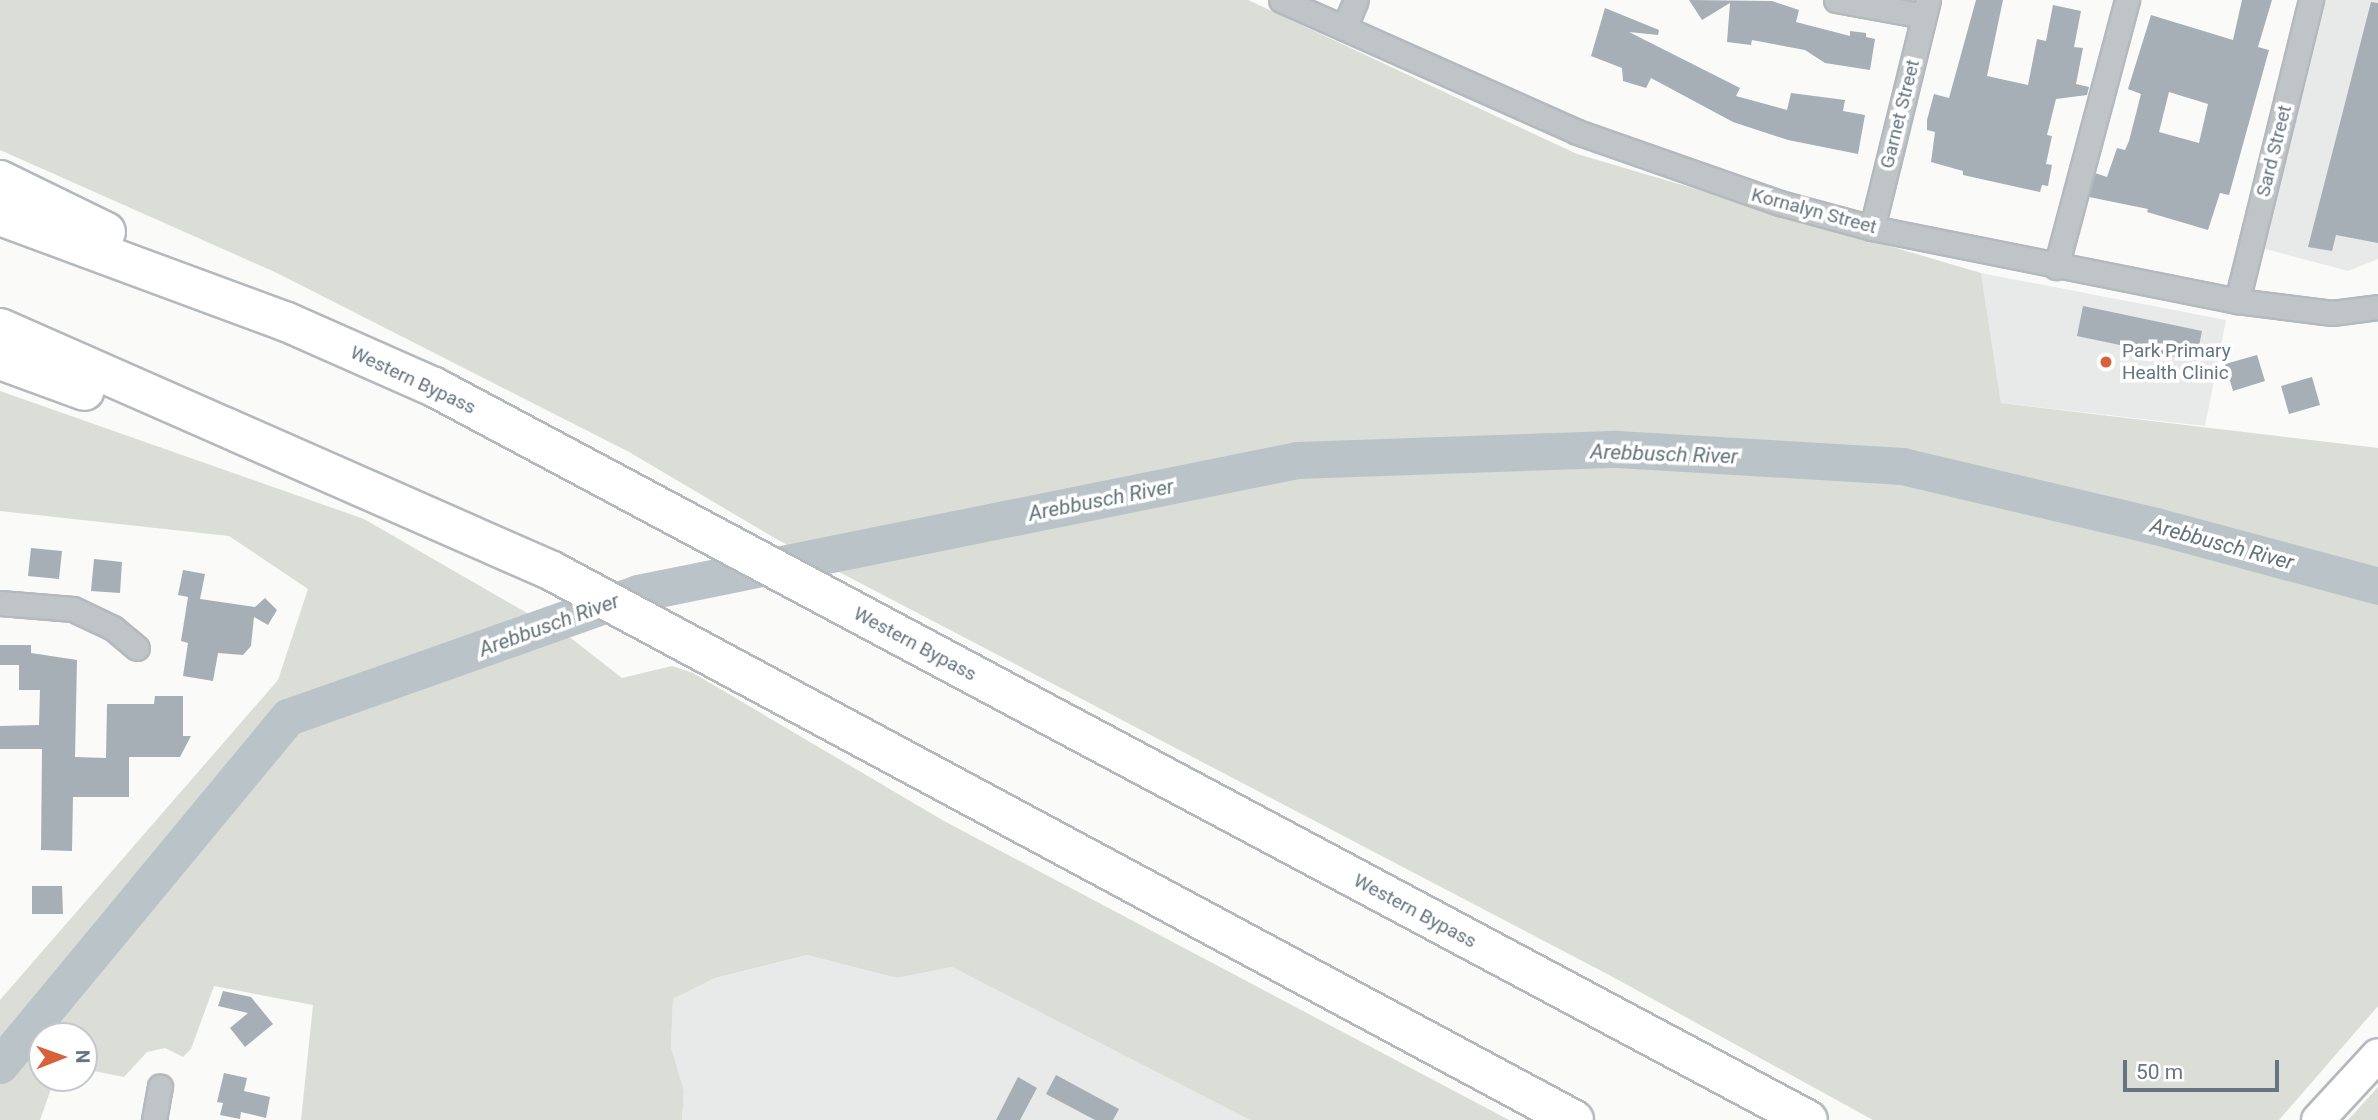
<!DOCTYPE html>
<style>
body{margin:0}
#map{position:relative;width:2378px;height:1120px;overflow:hidden;background:#fafaf8;font-family:Roboto,sans-serif}
div>[style]{position:absolute}
.built>*{inset:0;background:#e8e9e9}
.green>*{inset:0;background:#daded7}
.river>*{height:37px;margin:-18.5px;padding:0 18.5px;transform-origin:18.5px;border-radius:18.5px;background:#bac4c8}
.building>*{inset:0;background:#a6afb5}
.roads{filter:drop-shadow(2px 0 #b4b9be) drop-shadow(-2px 0 #b4b9be) drop-shadow(0 2px #b4b9be) drop-shadow(0 -2px #b4b9be)}
.street>*{height:23px;margin:-11.5px;padding:0 11.5px;transform-origin:11.5px;border-radius:11.5px;background:#bfc4c7}
.secondary>*{height:32px;margin:-16px;padding:0 16px;transform-origin:16px;border-radius:16px;background:#fff}
.highway>*{height:38px;margin:-19px;padding:0 19px;transform-origin:19px;border-radius:19px;background:#fff}
.dots>*{width:19px;height:19px;translate:-50% -50%;box-sizing:border-box;border:4px solid #fff;border-radius:50%}
span{translate:-50% -50%;white-space:nowrap;text-align:center;line-height:1.15;-webkit-text-stroke:7px #fff;paint-order:stroke}
.street-label{font-size:19px;color:#667581}
.poi-label{font-size:19px;color:#667581}
.left{translate:0 -50%;text-align:left}
.water-label{font-size:21px;color:#61737a;font-style:italic}
.north{position:absolute;left:28px;top:1022px;width:70px;height:70px;box-sizing:border-box;background:#fff;border:2px solid #c2c8cd;border-radius:50%;rotate:89deg;font-size:19px;font-weight:700;line-height:28px;text-align:center;color:#667581}
.north::after{content:'';display:block;margin:auto;width:24px;height:32px;background:#d7613a;clip-path:polygon(50% 0,100% 100%,50% 72%,0 100%)}
.scale{position:absolute;left:2123px;top:1060px;width:156px;height:32px;box-sizing:border-box;border:4px solid #667581;border-top:0;padding-left:9px;font-size:21px;line-height:24px;white-space:nowrap;color:#667581;-webkit-text-stroke:5px #fff;paint-order:stroke}
</style>
<div id="map">
<div class="built">
<div style="clip-path:polygon(2322px 0,2378px 0,2378px 259px,2348px 271px,2258px 247px)"></div>
<div style="clip-path:polygon(1981px 273px,2226px 320px,2205px 426px,2001px 403px)"></div>
<div style="clip-path:polygon(807px 955px,897px 978px,952px 967px,1250px 1120px,682px 1120px,684px 1091px,671px 1047px,673px 999px,715px 978px)"></div>
</div>
<div class="green">
<div style="clip-path:polygon(0 0,1248px 0,1577px 154px,1981px 273px,2001px 403px,2378px 448px,2378px 1006px,2279px 1120px,1873px 1120px,1611px 976px,778px 540px,629px 452px,277px 273px,0 150px)"></div>
<div style="clip-path:polygon(0 391px,364px 519px,572px 639px,622px 678px,672px 666px,693px 673px,944px 821px,1509px 1120px,1250px 1120px,952px 967px,897px 978px,807px 955px,715px 978px,673px 999px,671px 1047px,684px 1091px,682px 1120px,301px 1120px,313px 1005px,214px 986px,191px 1049px,183px 1057px,165px 1048px,147px 1052px,124px 1077px,84px 1069px,84px 1036px,42px 1036px,42px 1078px,55px 1078px,40px 1120px,0 1120px,0 1000px,278px 680px,308px 589px,229px 536px,0 511px)"></div>
<div style="clip-path:polygon(2378px 1087px,2378px 1120px,2348px 1120px)"></div>
</div>
<div class="river">
<div style="left:0;top:1065px;width:452px;rotate:-50.4deg"></div>
<div style="left:288px;top:717px;width:371px;rotate:-19.5deg"></div>
<div style="left:638px;top:593px;width:672px;rotate:-11.41deg"></div>
<div style="left:1297px;top:460px;width:320px;rotate:-2deg"></div>
<div style="left:1617px;top:449px;width:286px;rotate:3.4deg"></div>
<div style="left:1902px;top:466px;width:261px;rotate:13.3deg"></div>
<div style="left:2156px;top:526px;width:230px;rotate:15.1deg"></div>
</div>
<div class="building">
<div style="clip-path:polygon(1689px 0,1772px 1px,1799px 10px,1796px 22px,1850px 36px,1850px 31px,1866px 33px,1866px 37px,1875px 39px,1870px 70px,1825px 63px,1805px 50px,1752px 40px,1751px 45px,1727px 42px,1730px 3px,1702px 20px)"></div>
<div style="clip-path:polygon(1976px 0,2003px 0,1987px 76px,2028px 85px,2037px 39px,2046px 41px,2053px 5px,2081px 11px,2074px 47px,2083px 48px,2076px 84px,2089px 87px,2087px 95px,2056px 99px,2047px 135px,2052px 136px,2046px 164px,2052px 165px,2048px 186px,2042px 185px,2040px 192px,1963px 175px,1963px 171px,1931px 162px,1935px 132px,1927px 130px,1927px 120px,1934px 94px,1949px 98px)"></div>
<div style="clip-path:polygon(evenodd,2242px 0,2272px 0,2258px 47px,2269px 50px,2229px 195px,2220px 193px,2208px 230px,2147px 212px,2148px 209px,2089px 197px,2095px 173px,2107px 177px,2117px 148px,2125px 150px,2129px 141px,2141px 94px,2128px 89px,2151px 15px,2233px 40px,2242px 0,2169px 92px,2208px 104px,2199px 143px,2159px 132px,2169px 92px)"></div>
<div style="clip-path:polygon(2371px 2px,2378px 3px,2378px 243px,2336px 235px,2332px 251px,2308px 247px)"></div>
<div style="clip-path:polygon(1605px 8px,1659px 30px,1658px 35px,1629px 32px,1740px 88px,1736px 96px,1787px 110px,1791px 93px,1845px 100px,1843px 111px,1865px 115px,1858px 154px,1788px 140px,1733px 122px,1651px 78px,1646px 88px,1623px 81px,1622px 68px,1591px 56px)"></div>
<div style="clip-path:polygon(2083px 306px,2202px 331px,2196px 361px,2077px 336px)"></div>
<div style="clip-path:polygon(2257px 355px,2265px 381px,2233px 391px,2225px 364px)"></div>
<div style="clip-path:polygon(2312px 377px,2320px 405px,2289px 414px,2281px 386px)"></div>
<div style="clip-path:polygon(31px 548px,62px 551px,59px 579px,28px 576px)"></div>
<div style="clip-path:polygon(94px 559px,122px 562px,120px 593px,91px 591px)"></div>
<div style="clip-path:polygon(183px 570px,205px 574px,200px 599px,255px 607px,265px 598px,277px 610px,268px 625px,254px 617px,251px 646px,243px 655px,218px 653px,213px 681px,183px 676px,188px 643px,181px 641px,188px 597px,178px 595px)"></div>
<div style="clip-path:polygon(0 645px,31px 645px,31px 653px,77px 660px,75px 757px,106px 758px,107px 704px,154px 704px,155px 696px,183px 696px,183px 736px,191px 736px,180px 757px,129px 757px,129px 797px,73px 797px,72px 851px,41px 850px,42px 749px,0 749px,0 726px,39px 725px,40px 690px,19px 690px,19px 665px,0 665px)"></div>
<div style="clip-path:polygon(32px 886px,62px 886px,63px 914px,32px 914px)"></div>
<div style="clip-path:polygon(223px 991px,251px 997px,273px 1024px,245px 1047px,230px 1028px,248px 1013px,218px 1006px)"></div>
<div style="clip-path:polygon(224px 1073px,247px 1078px,244px 1091px,270px 1097px,266px 1118px,241px 1112px,240px 1119px,220px 1115px,223px 1103px,217px 1102px)"></div>
<div style="clip-path:polygon(1056px 1075px,1119px 1109px,1113px 1120px,1095px 1120px,1046px 1094px)"></div>
<div style="clip-path:polygon(1018px 1077px,1037px 1088px,1020px 1120px,996px 1120px)"></div>
</div>
<div class="roads">
<div class="street">
<div style="left:1281px;top:0;width:324px;rotate:24deg"></div>
<div style="left:1577px;top:132px;width:215px;rotate:19.3deg"></div>
<div style="left:1780px;top:203px;width:95px;rotate:15.2deg"></div>
<div style="left:1872px;top:228px;width:372px;rotate:11.3deg"></div>
<div style="left:2237px;top:301px;width:96px;rotate:7.2deg"></div>
<div style="left:2332px;top:313px;width:46px;rotate:-7.4deg"></div>
<div style="left:1836px;top:0;width:89px;rotate:10.3deg"></div>
<div style="left:1344px;top:28px;width:30px;rotate:-67deg"></div>
<div style="left:1872px;top:228px;width:235px;rotate:-76.2deg"></div>
<div style="left:2056px;top:267px;width:276px;rotate:-75.1deg"></div>
<div style="left:2237px;top:301px;width:310px;rotate:-76.2deg"></div>
<div style="left:0;top:603px;width:73px;rotate:4.7deg"></div>
<div style="left:73px;top:609px;width:44px;rotate:25.4deg"></div>
<div style="left:113px;top:628px;width:31px;rotate:40deg"></div>
<div style="left:154px;top:1120px;width:34px;rotate:-80deg"></div>
</div>
<div class="secondary">
<div style="left:2318px;top:1120px;width:88px;rotate:-47.3deg"></div>
</div>
<div class="highway">
<div style="left:0;top:180px;width:118px;rotate:26.1deg"></div>
<div style="left:0;top:216px;width:306px;rotate:20.3deg"></div>
<div style="left:287px;top:322px;width:161px;rotate:23.9deg"></div>
<div style="left:434px;top:387px;width:1557px;rotate:28.08deg"></div>
<div style="left:0;top:328px;width:603px;rotate:23.76deg"></div>
<div style="left:552px;top:571px;width:1160px;rotate:28.24deg"></div>
<div style="left:0;top:360px;width:90px;rotate:20deg"></div>
</div>
</div>
<div class="dots">
<div style="left:2106px;top:362px;background:#d7613a"></div>
</div>
<div class="street-label">
<span style="left:1900px;top:114px;rotate:-76deg">Garnet Street</span>
<span style="left:2274px;top:151px;rotate:-76deg">Sard Street</span>
<span style="left:1814px;top:211px;rotate:15deg">Kornalyn Street</span>
<span style="left:413px;top:380px;rotate:25deg">Western Bypass</span>
<span style="left:915px;top:644px;rotate:28deg">Western Bypass</span>
<span style="left:1415px;top:911px;rotate:28deg">Western Bypass</span>
</div>
<div class="poi-label">
<span class="left" style="left:2122px;top:362px">Park Primary<br>Health Clinic</span>
</div>
<div class="water-label">
<span style="left:1664px;top:454px;rotate:2deg">Arebbusch River</span>
<span style="left:1101px;top:500px;rotate:-11deg">Arebbusch River</span>
<span style="left:2222px;top:544px;rotate:15deg">Arebbusch River</span>
<span style="left:549px;top:625px;rotate:-20deg">Arebbusch River</span>
</div>
<div class="north">N</div>
<div class="scale">50 m</div>
</div>
